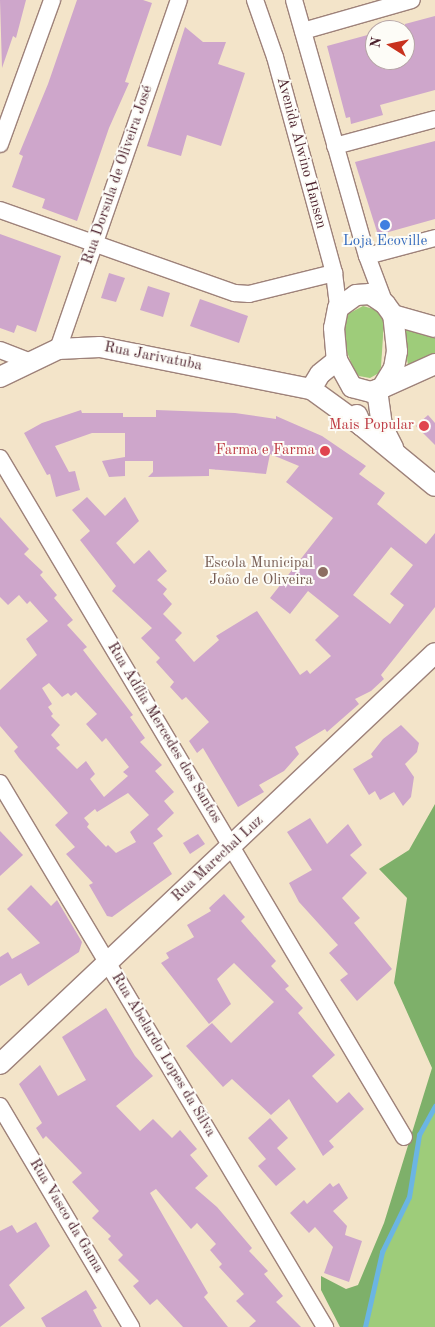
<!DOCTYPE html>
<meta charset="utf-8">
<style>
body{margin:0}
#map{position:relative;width:435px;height:1327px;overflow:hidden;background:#f3e4c9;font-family:"Old Standard TT",serif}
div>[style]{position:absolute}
.green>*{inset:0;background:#9ecc7a}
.forest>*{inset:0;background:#7eb06a}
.stream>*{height:4.5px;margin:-2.25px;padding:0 2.25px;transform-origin:2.25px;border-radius:2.25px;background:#6bb5e3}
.building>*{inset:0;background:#cea6cb}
.roads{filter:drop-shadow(1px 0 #9e827a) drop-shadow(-1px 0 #9e827a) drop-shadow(0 1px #9e827a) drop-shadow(0 -1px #9e827a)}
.minor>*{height:16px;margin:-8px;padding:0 8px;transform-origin:8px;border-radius:8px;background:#fff}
.major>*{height:20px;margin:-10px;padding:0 10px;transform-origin:10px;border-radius:10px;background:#fff}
.dots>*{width:14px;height:14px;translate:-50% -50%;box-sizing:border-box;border:2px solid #fdfcf7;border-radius:50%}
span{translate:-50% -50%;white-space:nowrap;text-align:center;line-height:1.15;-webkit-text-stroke:4px #fdfcf7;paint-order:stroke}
.street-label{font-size:15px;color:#4a1f2b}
.shop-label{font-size:15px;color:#366cbe}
.health-label{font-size:15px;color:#be3a42}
.right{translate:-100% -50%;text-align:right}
.education-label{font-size:15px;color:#785e54}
.north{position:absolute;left:365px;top:20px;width:50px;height:50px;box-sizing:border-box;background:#fdfcf7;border:1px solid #b5a4a5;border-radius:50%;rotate:280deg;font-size:14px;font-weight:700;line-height:20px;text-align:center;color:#4a1f2b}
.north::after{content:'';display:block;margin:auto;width:18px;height:22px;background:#c8321e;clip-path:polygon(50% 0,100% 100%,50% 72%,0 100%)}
</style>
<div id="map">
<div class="green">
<div style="clip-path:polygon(363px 306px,377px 310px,384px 321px,381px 367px,379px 373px,370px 378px,359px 376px,354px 370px,343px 342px,346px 315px)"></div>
<div style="clip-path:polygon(403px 328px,435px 336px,435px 356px,408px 366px)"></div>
<div style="clip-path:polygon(435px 1106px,435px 1327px,365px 1327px,382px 1252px,409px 1197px,419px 1135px)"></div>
</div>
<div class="forest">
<div style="clip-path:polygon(435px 804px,435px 1106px,419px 1135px,409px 1197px,382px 1252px,365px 1327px,340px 1327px,321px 1290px,321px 1276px,346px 1289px,358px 1285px,384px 1223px,432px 1068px,394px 983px,407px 898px,379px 869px,409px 850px)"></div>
</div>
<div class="stream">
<div style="left:365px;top:1327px;width:77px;rotate:-77.2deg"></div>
<div style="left:382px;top:1252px;width:61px;rotate:-63.9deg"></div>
<div style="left:409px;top:1197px;width:63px;rotate:-80.8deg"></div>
<div style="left:419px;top:1135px;width:33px;rotate:-61deg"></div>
</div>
<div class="building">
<div style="clip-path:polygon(0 0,26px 0,16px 38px,13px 36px,2px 68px)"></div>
<div style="clip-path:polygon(77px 0,143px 0,152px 3px,125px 82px,129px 83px,109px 128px,77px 221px,42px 208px,45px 199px,12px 187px,23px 156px,19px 154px,48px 84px)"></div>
<div style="clip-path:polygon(435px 16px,435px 90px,380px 105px,383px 115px,351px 124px,350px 117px,346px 118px,327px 46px,375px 33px,375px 60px,405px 60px,405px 24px)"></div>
<div style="clip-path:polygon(185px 27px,203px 42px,226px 42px,218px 64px,245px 73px,221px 146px,187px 135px,181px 156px,147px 146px)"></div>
<div style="clip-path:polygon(435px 141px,435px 219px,378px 235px,355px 162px)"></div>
<div style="clip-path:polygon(0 234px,61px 256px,36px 332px,17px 325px,14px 333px,0 328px)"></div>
<div style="clip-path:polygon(109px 273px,125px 278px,116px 302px,101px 298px)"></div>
<div style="clip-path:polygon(148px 286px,170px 293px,163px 317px,140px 310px)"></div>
<div style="clip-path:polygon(200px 299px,248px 316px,239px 343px,190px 326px)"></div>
<div style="clip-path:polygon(evenodd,81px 410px,82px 413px,123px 413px,123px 417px,156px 417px,156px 410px,235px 413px,276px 419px,276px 416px,322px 436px,366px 466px,359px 474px,385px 493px,377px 504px,426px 544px,435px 533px,435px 607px,381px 675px,384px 679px,371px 691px,355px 699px,359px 704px,327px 732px,325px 729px,295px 747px,299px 754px,284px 771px,259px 785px,264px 792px,238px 807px,203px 748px,197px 753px,189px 741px,209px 722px,186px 697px,182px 700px,170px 687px,174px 682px,156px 662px,160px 658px,141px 638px,152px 628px,112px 591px,116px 586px,80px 540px,90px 531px,72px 510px,87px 497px,105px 516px,125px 497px,139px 521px,116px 543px,134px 564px,149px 550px,167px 571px,157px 580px,167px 589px,163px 594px,172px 604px,163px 614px,182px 633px,175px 640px,194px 662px,219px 640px,216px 636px,257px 611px,300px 675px,307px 670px,310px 674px,331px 656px,315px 640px,339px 616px,308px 591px,290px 614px,270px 598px,333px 518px,286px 482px,299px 466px,270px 454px,266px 474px,209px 469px,209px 476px,148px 477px,153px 472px,153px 461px,125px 461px,125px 476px,109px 477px,102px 461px,125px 457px,125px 433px,92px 433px,55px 446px,69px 472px,75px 471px,80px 490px,56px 497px,50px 474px,47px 475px,24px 433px,42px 423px,81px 410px,391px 547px,413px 565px,390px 594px,404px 605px,390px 624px,353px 595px,391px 547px)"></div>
<div style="clip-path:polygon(428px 415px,435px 423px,435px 445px,416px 426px)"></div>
<div style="clip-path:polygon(evenodd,0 517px,29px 549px,24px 554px,43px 572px,40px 575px,57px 595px,54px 598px,73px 620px,67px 625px,87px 647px,83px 650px,133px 715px,130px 717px,145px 738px,140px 742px,162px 765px,155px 771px,174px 792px,164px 801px,174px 813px,157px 829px,163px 836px,153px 843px,172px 874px,112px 917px,107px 916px,89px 885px,93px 883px,66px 854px,75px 847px,55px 825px,68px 813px,19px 758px,14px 751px,18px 747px,0 726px,0 690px,37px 655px,26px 639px,48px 621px,30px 601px,27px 604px,19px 595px,8px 605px,0 597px,0 517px,49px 683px,62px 697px,68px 693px,71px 696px,76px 692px,97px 714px,86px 724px,102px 742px,106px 738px,129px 767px,123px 772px,128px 776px,104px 797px,90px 779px,95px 774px,86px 761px,77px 769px,56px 748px,60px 745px,51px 735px,60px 725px,51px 716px,53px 714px,48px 707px,52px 704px,42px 688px,49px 683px,0 517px,128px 793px,149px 815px,130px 832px,136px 842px,116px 853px,108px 845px,106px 847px,87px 827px,89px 824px,84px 818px,95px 809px,97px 812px,128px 793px)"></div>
<div style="clip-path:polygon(401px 725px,419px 743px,417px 752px,405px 764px,414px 777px,411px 797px,403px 806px,394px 792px,380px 800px,375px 791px,369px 795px,353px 769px,373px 757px,371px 754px,383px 739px)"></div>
<div style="clip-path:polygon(310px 818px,327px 844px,348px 824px,362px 845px,350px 855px,367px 873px,342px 898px,360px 918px,354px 923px,392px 969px,357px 1001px,340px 980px,348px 974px,329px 953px,338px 945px,299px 902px,289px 883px,312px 870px,287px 832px)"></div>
<div style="clip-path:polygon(0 831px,23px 855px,0 876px)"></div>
<div style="clip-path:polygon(198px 834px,205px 844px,190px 854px,183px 843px)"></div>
<div style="clip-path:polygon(31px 885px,51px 906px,57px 900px,82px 942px,79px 952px,28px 986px,21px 973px,0 986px,0 957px,8px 952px,12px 959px,40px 943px,7px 909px)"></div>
<div style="clip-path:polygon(224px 894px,245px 917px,241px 921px,276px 961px,271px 966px,289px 986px,285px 989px,303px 1008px,298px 1013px,335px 1055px,312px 1076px,337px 1103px,349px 1092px,364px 1109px,329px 1141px,334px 1147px,323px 1156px,289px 1099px,271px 1115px,232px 1079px,223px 1087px,186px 1046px,212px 1023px,231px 1043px,274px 1002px,234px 963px,217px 979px,231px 1004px,209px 1024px,161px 963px,169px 958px,166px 953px,194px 937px,187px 925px,211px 911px,209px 908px)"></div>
<div style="clip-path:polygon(106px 1008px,135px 1056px,153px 1076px,116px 1106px,140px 1131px,153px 1119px,172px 1138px,180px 1130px,197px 1149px,190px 1155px,208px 1176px,195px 1188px,217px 1207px,252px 1248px,249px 1251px,268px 1271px,264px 1274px,283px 1296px,276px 1302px,301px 1327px,249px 1327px,256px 1321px,236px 1301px,244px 1294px,219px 1267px,222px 1264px,210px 1250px,216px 1244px,197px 1223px,191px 1229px,156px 1189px,150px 1193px,208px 1293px,204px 1297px,228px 1327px,183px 1327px,157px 1299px,150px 1305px,133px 1286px,139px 1281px,118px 1260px,123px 1255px,108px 1239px,111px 1236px,92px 1218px,99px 1211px,72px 1182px,82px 1173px,46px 1136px,43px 1139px,36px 1128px,42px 1123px,19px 1084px,40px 1065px,58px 1096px,86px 1080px,62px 1037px)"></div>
<div style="clip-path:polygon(270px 1118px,288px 1138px,277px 1148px,296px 1169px,276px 1186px,258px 1166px,266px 1159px,248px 1138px)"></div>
<div style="clip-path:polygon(330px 1183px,333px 1187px,339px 1183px,348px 1198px,333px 1211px,347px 1226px,345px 1235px,362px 1241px,349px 1282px,324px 1273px,333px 1247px,315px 1227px,309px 1233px,290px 1213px,304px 1200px,307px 1204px)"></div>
<div style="clip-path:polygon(36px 1222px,50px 1246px,9px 1285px,25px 1308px,0 1327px,0 1231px,12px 1225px,17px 1233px)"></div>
<div style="clip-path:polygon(86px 1290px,97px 1308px,93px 1310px,102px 1327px,46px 1327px,41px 1318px)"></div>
</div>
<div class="roads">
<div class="minor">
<div style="left:255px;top:0;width:60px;rotate:70.7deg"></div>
<div style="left:275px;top:57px;width:224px;rotate:74.7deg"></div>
<div style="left:334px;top:273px;width:35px;rotate:83deg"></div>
<div style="left:294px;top:0;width:266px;rotate:74.1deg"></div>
<div style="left:367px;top:256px;width:51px;rotate:69.4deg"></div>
<div style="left:303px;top:31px;width:113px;rotate:-15.9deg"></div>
<div style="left:0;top:144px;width:153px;rotate:-70.1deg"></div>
<div style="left:335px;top:146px;width:104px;rotate:-15.1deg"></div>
<div style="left:0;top:210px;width:249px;rotate:19.5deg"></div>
<div style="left:235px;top:293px;width:14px;rotate:4deg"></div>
<div style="left:249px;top:294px;width:88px;rotate:-13.9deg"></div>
<div style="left:367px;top:256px;width:70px;rotate:-14.8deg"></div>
<div style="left:58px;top:349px;width:369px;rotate:-70.9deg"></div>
<div style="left:0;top:350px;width:31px;rotate:21deg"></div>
<div style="left:0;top:458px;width:790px;rotate:59.25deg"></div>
<div style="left:0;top:783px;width:634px;rotate:59.14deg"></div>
<div style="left:0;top:1106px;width:257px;rotate:59.3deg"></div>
</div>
<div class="major">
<div style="left:393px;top:315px;width:44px;rotate:15.9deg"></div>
<div style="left:0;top:377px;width:64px;rotate:-25.8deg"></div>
<div style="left:58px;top:349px;width:42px;rotate:-2.7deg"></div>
<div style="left:100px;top:347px;width:215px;rotate:11.3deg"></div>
<div style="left:311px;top:389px;width:63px;rotate:36deg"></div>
<div style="left:382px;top:388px;width:23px;rotate:-59deg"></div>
<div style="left:394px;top:368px;width:17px;rotate:-80deg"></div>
<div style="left:397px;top:351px;width:36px;rotate:-96deg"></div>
<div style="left:393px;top:315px;width:14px;rotate:-126deg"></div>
<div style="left:385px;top:304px;width:18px;rotate:-146deg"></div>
<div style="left:370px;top:294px;width:14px;rotate:176deg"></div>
<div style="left:356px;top:295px;width:22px;rotate:144deg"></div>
<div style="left:338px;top:308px;width:20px;rotate:101deg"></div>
<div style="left:334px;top:328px;width:32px;rotate:85deg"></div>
<div style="left:337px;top:360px;width:31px;rotate:61deg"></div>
<div style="left:352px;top:387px;width:20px;rotate:15deg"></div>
<div style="left:371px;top:392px;width:12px;rotate:-20deg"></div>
<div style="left:382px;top:388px;width:58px;rotate:-24.4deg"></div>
<div style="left:311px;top:389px;width:17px;rotate:-59deg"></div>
<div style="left:320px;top:374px;width:22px;rotate:-39deg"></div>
<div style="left:377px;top:390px;width:36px;rotate:82deg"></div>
<div style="left:382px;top:426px;width:25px;rotate:63deg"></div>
<div style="left:357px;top:415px;width:12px;rotate:66deg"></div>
<div style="left:362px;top:426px;width:94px;rotate:39.4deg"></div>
<div style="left:0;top:1064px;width:598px;rotate:-43.38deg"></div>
</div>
</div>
<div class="dots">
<div style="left:385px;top:225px;background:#3f7fe0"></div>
<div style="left:424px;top:426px;background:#e0444e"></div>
<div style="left:325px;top:451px;background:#e0444e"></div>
<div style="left:323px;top:572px;background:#8d6e63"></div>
</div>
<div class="street-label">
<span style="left:301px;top:153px;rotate:75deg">Avenida Alwino Hansen</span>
<span style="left:118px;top:175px;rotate:-71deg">Rua Dorsula de Oliveira José</span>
<span style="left:153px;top:357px;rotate:11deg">Rua Jarivatuba</span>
<span style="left:164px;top:733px;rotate:59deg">Rua Adília Mercedes dos Santos</span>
<span style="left:218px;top:859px;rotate:-43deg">Rua Marechal Luz</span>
<span style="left:163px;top:1055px;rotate:59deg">Rua Abelardo Lopes da Silva</span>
<span style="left:66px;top:1216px;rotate:59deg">Rua Vasco da Gama</span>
</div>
<div class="shop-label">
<span style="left:385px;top:242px">Loja Ecoville</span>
</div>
<div class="health-label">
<span class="right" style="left:414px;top:426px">Mais Popular</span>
<span class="right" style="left:315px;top:451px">Farma e Farma</span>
</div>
<div class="education-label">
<span class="right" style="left:313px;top:572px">Escola Municipal<br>João de Oliveira</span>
</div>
<div class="north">N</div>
</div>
